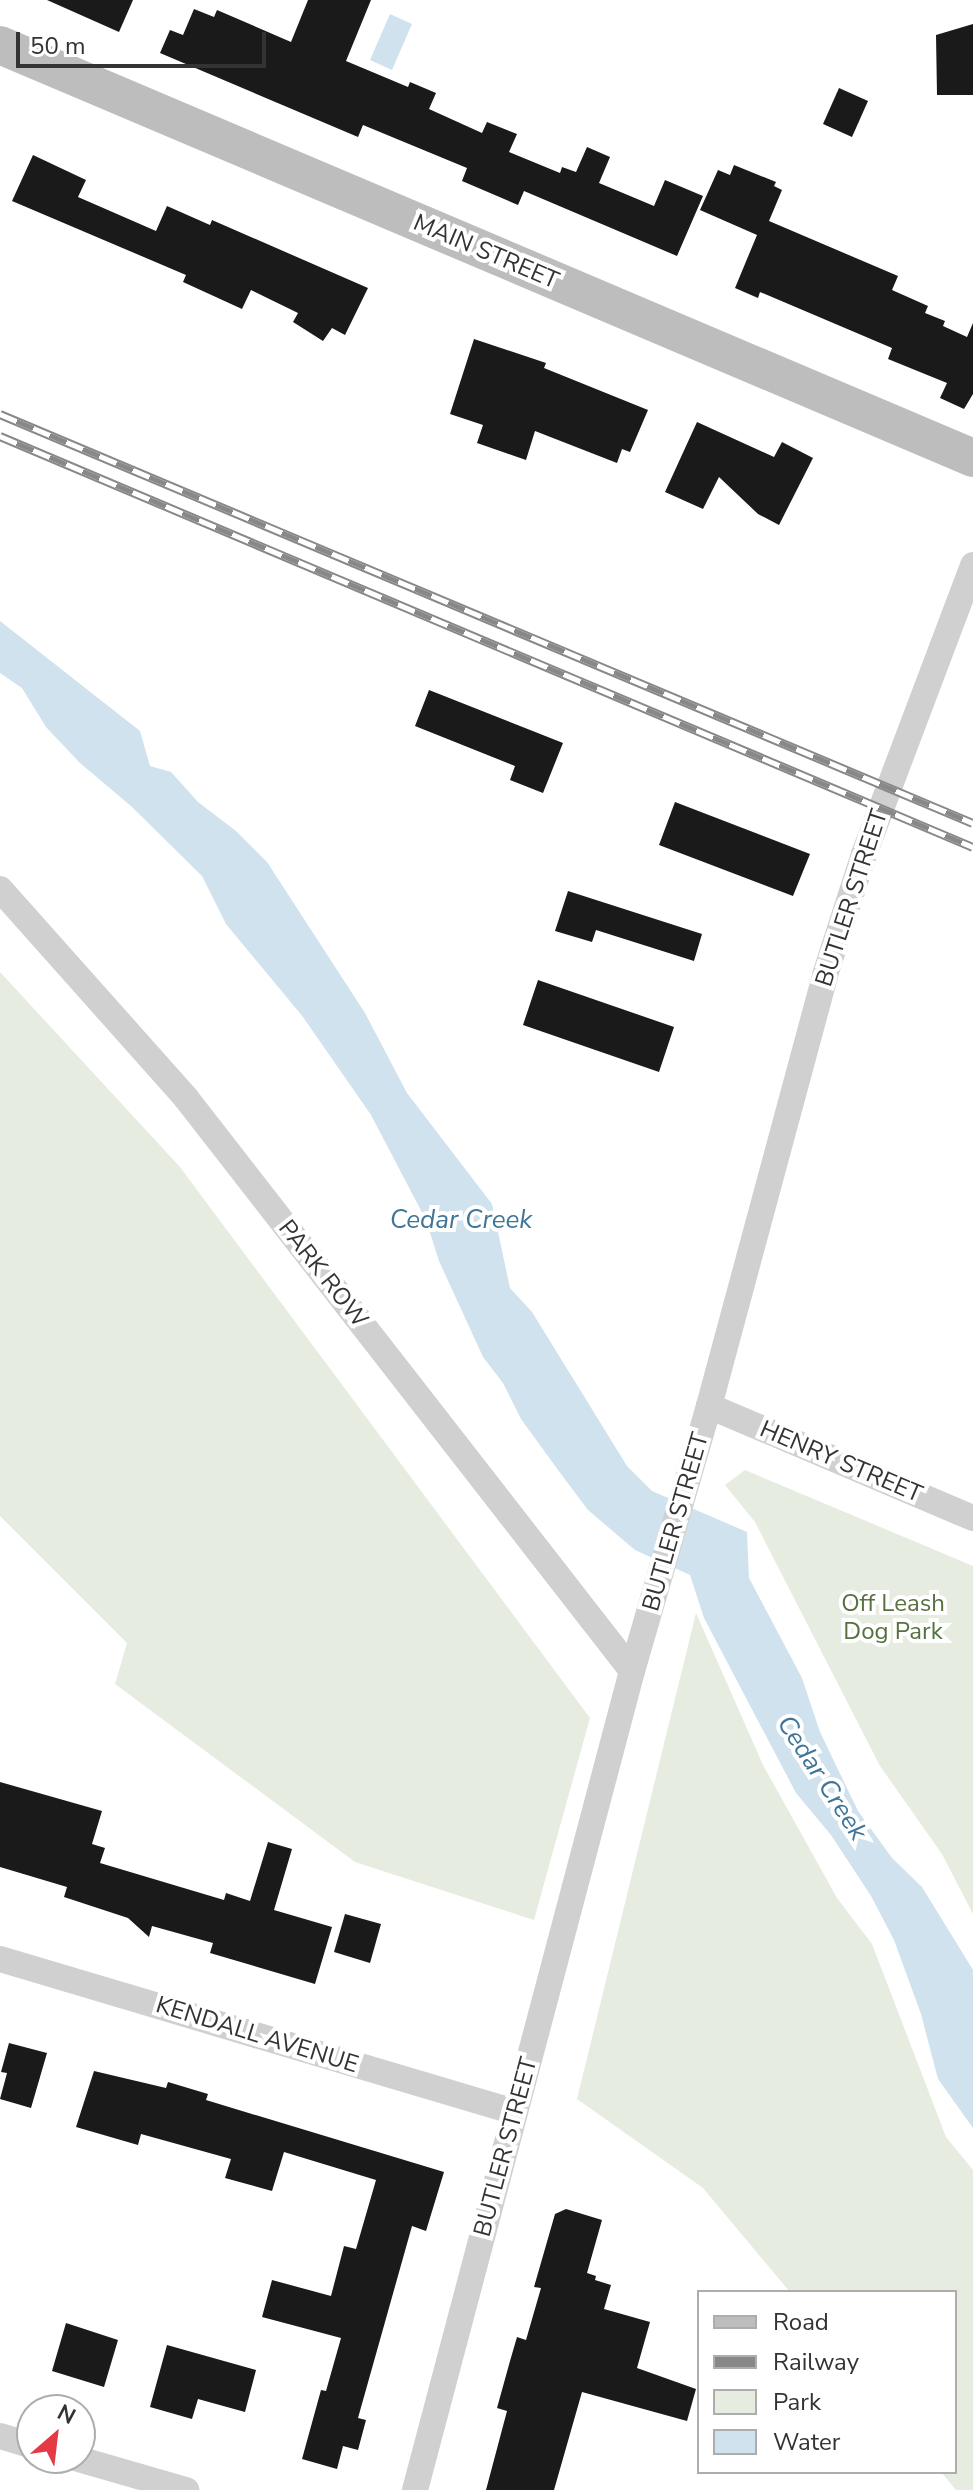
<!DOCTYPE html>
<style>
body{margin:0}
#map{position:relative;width:973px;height:2490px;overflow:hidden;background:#fff;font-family:"Nunito Sans",sans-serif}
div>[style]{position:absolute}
.green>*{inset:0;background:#e6ecdf}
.water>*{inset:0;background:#cfe2ee}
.building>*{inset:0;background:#1a1a1a}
.minor>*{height:26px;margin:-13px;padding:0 13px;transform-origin:13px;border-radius:13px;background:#d0d0d0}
.secondary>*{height:38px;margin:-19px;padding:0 19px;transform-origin:19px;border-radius:19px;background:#bdbdbd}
.rail>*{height:9px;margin-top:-4.5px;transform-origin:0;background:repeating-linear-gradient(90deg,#fff 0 18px,#888 0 36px);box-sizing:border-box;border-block:2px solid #888}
span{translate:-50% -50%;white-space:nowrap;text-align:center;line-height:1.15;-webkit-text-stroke:8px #fff;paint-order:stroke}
.street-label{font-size:24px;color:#333}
.park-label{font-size:24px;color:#56703f}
.water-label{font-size:26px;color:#3f7597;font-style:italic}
.legend{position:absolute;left:697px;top:2290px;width:260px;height:184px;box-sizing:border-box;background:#fff;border:2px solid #adadad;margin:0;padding:10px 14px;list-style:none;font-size:24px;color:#333}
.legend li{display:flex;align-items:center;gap:16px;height:40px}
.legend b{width:40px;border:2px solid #adadad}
.north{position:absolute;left:16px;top:2394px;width:80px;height:80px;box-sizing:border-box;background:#fff;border:2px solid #adadad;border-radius:50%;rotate:28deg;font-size:22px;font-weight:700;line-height:32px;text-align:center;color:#333}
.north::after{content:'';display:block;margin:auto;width:28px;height:36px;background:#e63946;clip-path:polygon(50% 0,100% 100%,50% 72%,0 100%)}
.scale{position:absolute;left:16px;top:32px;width:250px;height:36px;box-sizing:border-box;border:4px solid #333;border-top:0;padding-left:10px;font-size:24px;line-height:28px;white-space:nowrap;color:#333;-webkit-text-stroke:6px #fff;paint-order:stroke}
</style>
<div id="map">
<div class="green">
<div style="clip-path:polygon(0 972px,180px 1167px,590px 1718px,534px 1920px,355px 1862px,115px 1684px,127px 1643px,0 1516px)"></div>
<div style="clip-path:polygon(745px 1470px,973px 1566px,973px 1914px,942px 1854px,880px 1766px,755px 1522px,725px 1485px)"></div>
<div style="clip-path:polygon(696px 1613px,763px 1765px,837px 1898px,872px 1944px,946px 2137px,973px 2170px,973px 2490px,956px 2490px,941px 2472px,955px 2472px,955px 2292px,790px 2292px,703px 2188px,577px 2099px)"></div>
</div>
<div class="water">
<div style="clip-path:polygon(390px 14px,412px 24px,392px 70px,370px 60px)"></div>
<div style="clip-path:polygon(0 621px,140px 731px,150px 766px,171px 772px,198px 802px,236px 831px,267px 862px,365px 1013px,407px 1093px,492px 1204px,510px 1288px,532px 1312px,627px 1466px,652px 1491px,747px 1532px,749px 1578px,802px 1678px,820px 1732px,858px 1811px,892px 1858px,922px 1887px,973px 1970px,973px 2128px,938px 2079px,921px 2014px,894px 1940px,871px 1896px,831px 1835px,796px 1793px,704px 1618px,690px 1575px,635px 1550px,588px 1510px,558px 1470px,521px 1419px,503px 1383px,483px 1357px,439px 1261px,426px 1220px,371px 1115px,303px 1017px,226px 924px,202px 876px,131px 806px,80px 763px,46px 727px,22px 688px,0 673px)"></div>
</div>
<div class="building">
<div style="clip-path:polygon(47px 0,133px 0,119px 32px)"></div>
<div style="clip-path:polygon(308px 0,371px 0,346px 61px,408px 87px,410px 82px,436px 93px,429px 109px,482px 133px,487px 122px,517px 134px,509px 152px,560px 173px,562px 167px,576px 172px,587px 147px,610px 157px,599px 183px,654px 206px,665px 180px,703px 196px,677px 256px,524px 191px,518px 205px,462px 181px,467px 168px,363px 125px,358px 137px,160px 53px,170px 30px,183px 35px,194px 9px,214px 17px,217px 10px,291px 42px)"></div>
<div style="clip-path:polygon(973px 24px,973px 95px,937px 95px,936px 35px)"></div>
<div style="clip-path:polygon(839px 88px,868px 101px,852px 137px,823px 124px)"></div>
<div style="clip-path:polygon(33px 155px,86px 180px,78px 197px,156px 231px,167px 206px,210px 225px,212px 220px,368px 288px,345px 335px,332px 328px,323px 341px,293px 322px,298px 313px,251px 290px,242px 309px,183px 282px,186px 275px,12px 201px)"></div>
<div style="clip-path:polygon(734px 165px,776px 182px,774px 186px,782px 190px,769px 221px,898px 276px,892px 290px,928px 306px,925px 313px,945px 321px,943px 326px,967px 337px,973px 323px,973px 394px,964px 409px,940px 398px,947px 383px,888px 359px,892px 348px,760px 292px,758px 298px,735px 288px,757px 235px,700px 210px,718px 170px,730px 175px)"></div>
<div style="clip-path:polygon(474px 339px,546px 363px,544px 368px,648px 410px,630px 452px,622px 449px,617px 463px,535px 431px,526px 460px,477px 443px,483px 425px,450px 414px)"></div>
<div style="clip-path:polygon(697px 422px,774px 457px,782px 442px,813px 458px,779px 525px,758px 514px,719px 477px,703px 509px,665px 492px)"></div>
<div style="clip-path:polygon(429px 690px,563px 743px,543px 793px,510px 780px,515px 766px,415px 726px)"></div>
<div style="clip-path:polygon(675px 802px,810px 854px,793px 896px,659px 845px)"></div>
<div style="clip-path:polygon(568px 891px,702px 934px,694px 961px,596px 930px,592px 942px,555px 931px)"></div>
<div style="clip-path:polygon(538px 980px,674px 1027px,659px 1072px,523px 1025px)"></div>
<div style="clip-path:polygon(0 1782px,102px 1811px,92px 1844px,105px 1848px,100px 1863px,224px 1900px,226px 1893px,250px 1901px,268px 1842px,292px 1849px,274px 1910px,332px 1927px,315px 1984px,210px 1953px,213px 1943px,152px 1926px,149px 1937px,128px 1918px,64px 1897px,67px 1887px,0 1867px)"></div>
<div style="clip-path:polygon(345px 1914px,381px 1924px,370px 1963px,334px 1952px)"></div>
<div style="clip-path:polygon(9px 2043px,47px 2053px,31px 2108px,0 2099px,7px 2073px,1px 2072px)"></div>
<div style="clip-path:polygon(94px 2071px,166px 2088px,168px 2082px,208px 2094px,206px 2100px,444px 2172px,426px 2231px,412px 2226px,358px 2418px,366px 2420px,358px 2450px,343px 2446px,337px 2469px,302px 2459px,321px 2390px,326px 2391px,341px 2338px,262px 2317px,272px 2280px,331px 2296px,344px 2246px,356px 2249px,376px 2180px,284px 2152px,272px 2191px,225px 2178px,231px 2159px,141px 2134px,138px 2145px,76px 2127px)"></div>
<div style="clip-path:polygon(566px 2209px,602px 2220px,587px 2273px,596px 2276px,595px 2280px,611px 2285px,604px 2309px,650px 2322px,637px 2368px,696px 2389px,687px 2421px,582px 2392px,554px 2490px,486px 2490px,507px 2411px,497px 2408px,510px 2361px,517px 2337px,526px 2340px,541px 2288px,534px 2287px,555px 2214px)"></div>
<div style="clip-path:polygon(66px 2323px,118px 2340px,104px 2387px,52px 2371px)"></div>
<div style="clip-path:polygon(167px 2345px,256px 2370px,245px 2412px,198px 2399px,192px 2419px,150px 2407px)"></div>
</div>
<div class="minor">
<div style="left:0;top:889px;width:280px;rotate:48.3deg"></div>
<div style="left:186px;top:1098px;width:726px;rotate:52.1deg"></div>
<div style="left:709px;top:1406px;width:287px;rotate:23deg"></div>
<div style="left:0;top:1959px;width:537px;rotate:16.55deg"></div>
<div style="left:0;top:2436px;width:34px;rotate:17deg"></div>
<div style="left:75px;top:2458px;width:116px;rotate:16.1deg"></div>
<div style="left:415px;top:2490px;width:847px;rotate:-75.16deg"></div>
<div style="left:632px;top:1671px;width:276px;rotate:-73.8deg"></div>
<div style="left:709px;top:1406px;width:446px;rotate:-74.9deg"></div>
<div style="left:825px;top:975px;width:127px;rotate:-72.1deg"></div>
<div style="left:864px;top:854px;width:309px;rotate:-69.3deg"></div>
</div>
<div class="secondary">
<div style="left:0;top:45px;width:1057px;rotate:23deg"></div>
</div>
<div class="rail">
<div style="left:0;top:414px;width:1055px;rotate:22.8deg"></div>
<div style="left:0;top:436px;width:1056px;rotate:22.9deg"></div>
</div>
<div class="street-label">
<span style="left:486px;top:252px;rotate:23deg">MAIN STREET</span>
<span style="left:852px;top:898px;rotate:-72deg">BUTLER STREET</span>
<span style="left:323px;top:1274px;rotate:52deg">PARK ROW</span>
<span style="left:841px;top:1462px;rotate:23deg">HENRY STREET</span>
<span style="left:676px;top:1522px;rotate:-74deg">BUTLER STREET</span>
<span style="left:257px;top:2035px;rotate:17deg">KENDALL AVENUE</span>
<span style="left:506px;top:2147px;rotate:-75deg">BUTLER STREET</span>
</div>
<div class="park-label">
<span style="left:893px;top:1618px">Off Leash<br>Dog Park</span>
</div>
<div class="water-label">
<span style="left:461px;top:1220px">Cedar Creek</span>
<span style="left:822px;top:1778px;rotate:57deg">Cedar Creek</span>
</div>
<ul class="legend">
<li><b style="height:10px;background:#bdbdbd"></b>Road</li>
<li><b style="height:10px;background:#888"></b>Railway</li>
<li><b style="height:22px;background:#e6ecdf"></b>Park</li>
<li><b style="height:22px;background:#cfe2ee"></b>Water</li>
</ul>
<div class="north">N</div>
<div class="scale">50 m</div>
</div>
